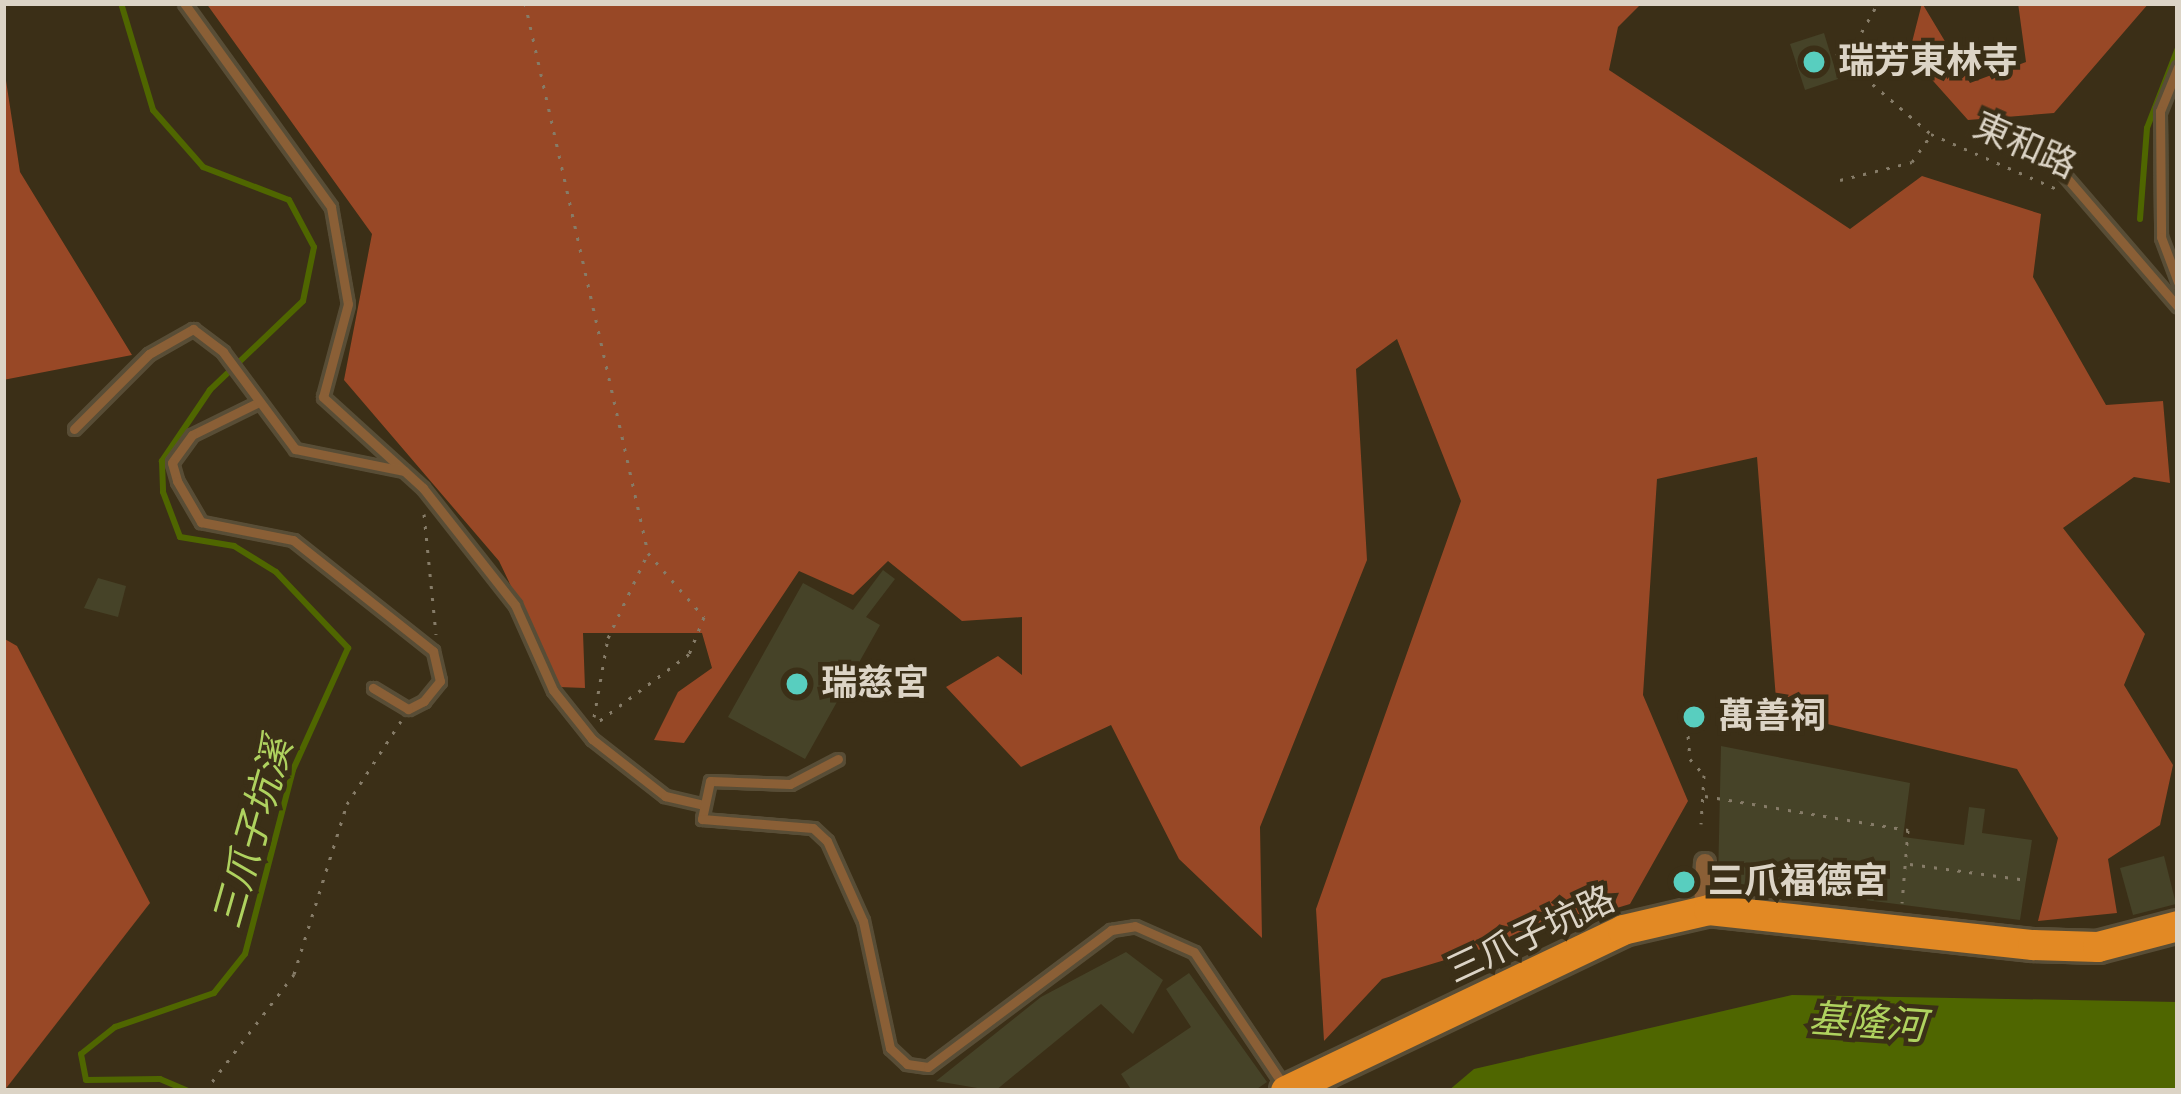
<!DOCTYPE html>
<meta charset="utf-8">
<style>
body{margin:0}
#map{position:relative;width:2181px;height:1094px;overflow:hidden;background:#3b2f17;font-family:"Roboto Serif","Noto Sans TC",serif}
div>[style]{position:absolute}
.forest>*{inset:0;background:#984826}
.water>*{inset:0;background:#4f6600}
.stream>*{height:6px;margin:-3px;padding:0 3px;transform-origin:3px;border-radius:3px;background:#4f6600}
.building>*{inset:0;background:#464328}
.path>*{height:3px;margin-top:-1.5px;transform-origin:0;background:repeating-linear-gradient(90deg,#867c68 0 3px,transparent 0 12px)}
.roads{filter:drop-shadow(3px 0 #584d36) drop-shadow(-3px 0 #584d36) drop-shadow(0 3px #584d36) drop-shadow(0 -3px #584d36)}
.service>*{height:9px;margin:-4.5px;padding:0 4.5px;transform-origin:4.5px;border-radius:4.5px;background:#8a5f36}
.minor>*{height:18px;margin:-9px;padding:0 9px;transform-origin:9px;border-radius:9px;background:#8a5f36}
.primary>*{height:30px;margin:-15px;padding:0 15px;transform-origin:15px;border-radius:15px;background:#e28924}
.dots>*{width:33px;height:33px;translate:-50% -50%;box-sizing:border-box;border:6px solid #3b2f17;border-radius:50%}
span{translate:-50% -50%;white-space:nowrap;text-align:center;line-height:1.15;-webkit-text-stroke:9px #3b2f17;paint-order:stroke}
.poi-label{font-size:36px;color:#dcd4c6;font-weight:700}
.left{translate:0 -50%;text-align:left}
.street-label{font-size:36px;color:#dcd4c6}
.water-label{font-size:39px;color:#afd25f;font-style:italic}
.frame{position:absolute;inset:0;border:6px solid #dcd4c6;pointer-events:none}
</style>
<div id="map">
<div class="forest">
<div style="clip-path:polygon(206px 3px,1642px 3px,1618px 27px,1609px 70px,1850px 229px,1922px 176px,2041px 214px,2033px 277px,2106px 405px,2163px 401px,2170px 483px,2134px 477px,2063px 528px,2145px 634px,2124px 685px,2173px 765px,2160px 825px,2108px 859px,2117px 913px,2038px 921px,2058px 838px,2017px 769px,1777px 712px,1757px 457px,1657px 479px,1643px 695px,1688px 801px,1630px 904px,1382px 979px,1324px 1041px,1316px 909px,1461px 501px,1397px 339px,1356px 369px,1367px 560px,1260px 827px,1262px 938px,1179px 859px,1111px 725px,1021px 767px,946px 687px,998px 656px,1022px 675px,1022px 617px,962px 621px,888px 561px,853px 595px,799px 571px,684px 743px,654px 740px,678px 692px,712px 668px,702px 633px,583px 633px,585px 688px,559px 687px,499px 561px,344px 380px,372px 234px)"></div>
<div style="clip-path:polygon(1922px 3px,1970px 83px,2026px 62px,2018px 3px,2149px 3px,2054px 113px,1968px 120px,1909px 54px)"></div>
<div style="clip-path:polygon(3px 61px,20px 172px,132px 355px,3px 380px)"></div>
<div style="clip-path:polygon(3px 638px,17px 646px,150px 903px,4px 1091px)"></div>
</div>
<div class="water">
<div style="clip-path:polygon(1792px 995px,2178px 1002px,2178px 1091px,1448px 1091px,1474px 1069px)"></div>
</div>
<div class="stream">
<div style="left:121px;top:3px;width:112px;rotate:73.3deg"></div>
<div style="left:153px;top:110px;width:76px;rotate:48.7deg"></div>
<div style="left:203px;top:167px;width:92px;rotate:21deg"></div>
<div style="left:289px;top:200px;width:53px;rotate:62deg"></div>
<div style="left:314px;top:247px;width:55px;rotate:101.5deg"></div>
<div style="left:303px;top:301px;width:129px;rotate:136.3deg"></div>
<div style="left:210px;top:390px;width:86px;rotate:124.1deg"></div>
<div style="left:162px;top:461px;width:31px;rotate:88deg"></div>
<div style="left:163px;top:492px;width:48px;rotate:69.3deg"></div>
<div style="left:180px;top:537px;width:55px;rotate:9.5deg"></div>
<div style="left:234px;top:546px;width:49px;rotate:31.8deg"></div>
<div style="left:276px;top:572px;width:105px;rotate:46.5deg"></div>
<div style="left:348px;top:648px;width:134px;rotate:114.3deg"></div>
<div style="left:293px;top:770px;width:190px;rotate:104.6deg"></div>
<div style="left:245px;top:954px;width:50px;rotate:128.5deg"></div>
<div style="left:214px;top:993px;width:105px;rotate:161deg"></div>
<div style="left:115px;top:1027px;width:43px;rotate:141.5deg"></div>
<div style="left:81px;top:1054px;width:26px;rotate:79deg"></div>
<div style="left:86px;top:1080px;width:74px;rotate:-0.8deg"></div>
<div style="left:160px;top:1079px;width:30px;rotate:23deg"></div>
<div style="left:2140px;top:219px;width:91px;rotate:-85.6deg"></div>
<div style="left:2147px;top:128px;width:86px;rotate:-68.8deg"></div>
</div>
<div class="building">
<div style="clip-path:polygon(1824px 33px,1838px 79px,1805px 90px,1790px 44px)"></div>
<div style="clip-path:polygon(883px 570px,895px 579px,866px 617px,880px 625px,805px 759px,728px 717px,803px 583px,853px 610px)"></div>
<div style="clip-path:polygon(98px 578px,126px 586px,118px 617px,84px 608px)"></div>
<div style="clip-path:polygon(1721px 746px,1910px 783px,1903px 837px,1964px 845px,1969px 807px,1985px 809px,1982px 833px,2032px 840px,2020px 920px,1718px 881px)"></div>
<div style="clip-path:polygon(2164px 856px,2176px 904px,2133px 915px,2120px 868px)"></div>
<div style="clip-path:polygon(1126px 952px,1163px 980px,1133px 1034px,1101px 1004px,995px 1091px,936px 1081px,1041px 997px)"></div>
<div style="clip-path:polygon(1189px 973px,1267px 1082px,1254px 1091px,1132px 1091px,1121px 1074px,1191px 1027px,1166px 989px)"></div>
</div>
<div class="path">
<div style="left:525px;top:3px;width:564px;rotate:77.39deg"></div>
<div style="left:648px;top:553px;width:85px;rotate:48.8deg"></div>
<div style="left:704px;top:617px;width:40px;rotate:112deg"></div>
<div style="left:689px;top:654px;width:112px;rotate:143.3deg"></div>
<div style="left:1836px;top:53px;width:125px;rotate:40.5deg"></div>
<div style="left:1931px;top:134px;width:137px;rotate:23.6deg"></div>
<div style="left:1850px;top:53px;width:57px;rotate:-60.8deg"></div>
<div style="left:1840px;top:180px;width:74px;rotate:-14deg"></div>
<div style="left:1912px;top:162px;width:32px;rotate:-55deg"></div>
<div style="left:424px;top:514px;width:121px;rotate:84.3deg"></div>
<div style="left:594px;top:717px;width:80px;rotate:-80deg"></div>
<div style="left:608px;top:638px;width:94px;rotate:-64.8deg"></div>
<div style="left:1687px;top:724px;width:35px;rotate:85deg"></div>
<div style="left:1690px;top:759px;width:21px;rotate:49deg"></div>
<div style="left:1704px;top:775px;width:49px;rotate:93.5deg"></div>
<div style="left:1705px;top:796px;width:206px;rotate:9.5deg"></div>
<div style="left:1908px;top:830px;width:73px;rotate:94.7deg"></div>
<div style="left:1910px;top:864px;width:118px;rotate:7.8deg"></div>
<div style="left:205px;top:1091px;width:147px;rotate:-52.7deg"></div>
<div style="left:294px;top:974px;width:178px;rotate:-72.7deg"></div>
<div style="left:347px;top:804px;width:99px;rotate:-57deg"></div>
</div>
<div class="roads">
<div class="service">
<div style="left:184px;top:3px;width:251px;rotate:54.2deg"></div>
<div style="left:331px;top:207px;width:98px;rotate:80.1deg"></div>
<div style="left:348px;top:304px;width:96px;rotate:105deg"></div>
<div style="left:323px;top:397px;width:135px;rotate:42.3deg"></div>
<div style="left:423px;top:488px;width:149px;rotate:51.8deg"></div>
<div style="left:515px;top:605px;width:93px;rotate:65.9deg"></div>
<div style="left:553px;top:690px;width:63px;rotate:51.5deg"></div>
<div style="left:592px;top:739px;width:93px;rotate:38deg"></div>
<div style="left:665px;top:796px;width:36px;rotate:13deg"></div>
<div style="left:2178px;top:67px;width:48px;rotate:112.2deg"></div>
<div style="left:2160px;top:111px;width:126px;rotate:89.5deg"></div>
<div style="left:2161px;top:237px;width:48px;rotate:69.3deg"></div>
<div style="left:2053px;top:162px;width:191px;rotate:49.2deg"></div>
<div style="left:257px;top:403px;width:72px;rotate:153.8deg"></div>
<div style="left:192px;top:435px;width:34px;rotate:126deg"></div>
<div style="left:172px;top:463px;width:19px;rotate:74deg"></div>
<div style="left:177px;top:481px;width:48px;rotate:59.7deg"></div>
<div style="left:201px;top:522px;width:94px;rotate:11.1deg"></div>
<div style="left:293px;top:540px;width:179px;rotate:38.4deg"></div>
<div style="left:433px;top:651px;width:31px;rotate:77deg"></div>
<div style="left:440px;top:681px;width:26px;rotate:129deg"></div>
<div style="left:424px;top:701px;width:18px;rotate:153deg"></div>
<div style="left:408px;top:709px;width:41px;rotate:-149deg"></div>
<div style="left:74px;top:429px;width:106px;rotate:-45deg"></div>
<div style="left:149px;top:354px;width:51px;rotate:-29.6deg"></div>
<div style="left:193px;top:329px;width:38px;rotate:37deg"></div>
<div style="left:223px;top:352px;width:121px;rotate:53.4deg"></div>
<div style="left:295px;top:449px;width:111px;rotate:11.4deg"></div>
<div style="left:838px;top:759px;width:54px;rotate:152.5deg"></div>
<div style="left:790px;top:784px;width:80px;rotate:-177.9deg"></div>
<div style="left:710px;top:781px;width:39px;rotate:102deg"></div>
<div style="left:702px;top:819px;width:111px;rotate:4.6deg"></div>
<div style="left:813px;top:828px;width:19px;rotate:43deg"></div>
<div style="left:827px;top:841px;width:88px;rotate:65.8deg"></div>
<div style="left:863px;top:921px;width:130px;rotate:78deg"></div>
<div style="left:890px;top:1048px;width:23px;rotate:43deg"></div>
<div style="left:907px;top:1064px;width:21px;rotate:8deg"></div>
<div style="left:928px;top:1067px;width:229px;rotate:-36.8deg"></div>
<div style="left:1111px;top:930px;width:24px;rotate:-9deg"></div>
<div style="left:1135px;top:926px;width:64px;rotate:23.8deg"></div>
<div style="left:1194px;top:952px;width:161px;rotate:56.1deg"></div>
</div>
<div class="minor">
<div style="left:1703px;top:912px;width:49px;rotate:-87.7deg"></div>
</div>
<div class="primary">
<div style="left:1286px;top:1091px;width:373px;rotate:-25.5deg"></div>
<div style="left:1623px;top:930px;width:88px;rotate:-13.1deg"></div>
<div style="left:1709px;top:910px;width:326px;rotate:6.2deg"></div>
<div style="left:2033px;top:945px;width:65px;rotate:1.8deg"></div>
<div style="left:2098px;top:947px;width:83px;rotate:-14.7deg"></div>
</div>
</div>
<div class="dots">
<div style="left:1814px;top:62px;background:#58cebf"></div>
<div style="left:797px;top:684px;background:#58cebf"></div>
<div style="left:1694px;top:717px;background:#58cebf"></div>
<div style="left:1684px;top:882px;background:#58cebf"></div>
</div>
<div class="poi-label">
<span class="left" style="left:1838px;top:62px">瑞芳東林寺</span>
<span class="left" style="left:821px;top:684px">瑞慈宮</span>
<span class="left" style="left:1718px;top:717px">萬善祠</span>
<span class="left" style="left:1708px;top:882px">三爪福德宮</span>
</div>
<div class="street-label">
<span style="left:2025px;top:146px;rotate:24deg">東和路</span>
<span style="left:1531px;top:935px;rotate:-25deg">三爪子坑路</span>
</div>
<div class="water-label">
<span style="left:253px;top:833px;rotate:-74deg">三爪子坑溪</span>
<span style="left:1867px;top:1023px;rotate:4deg">基隆河</span>
</div>
<div class="frame"></div>
</div>
